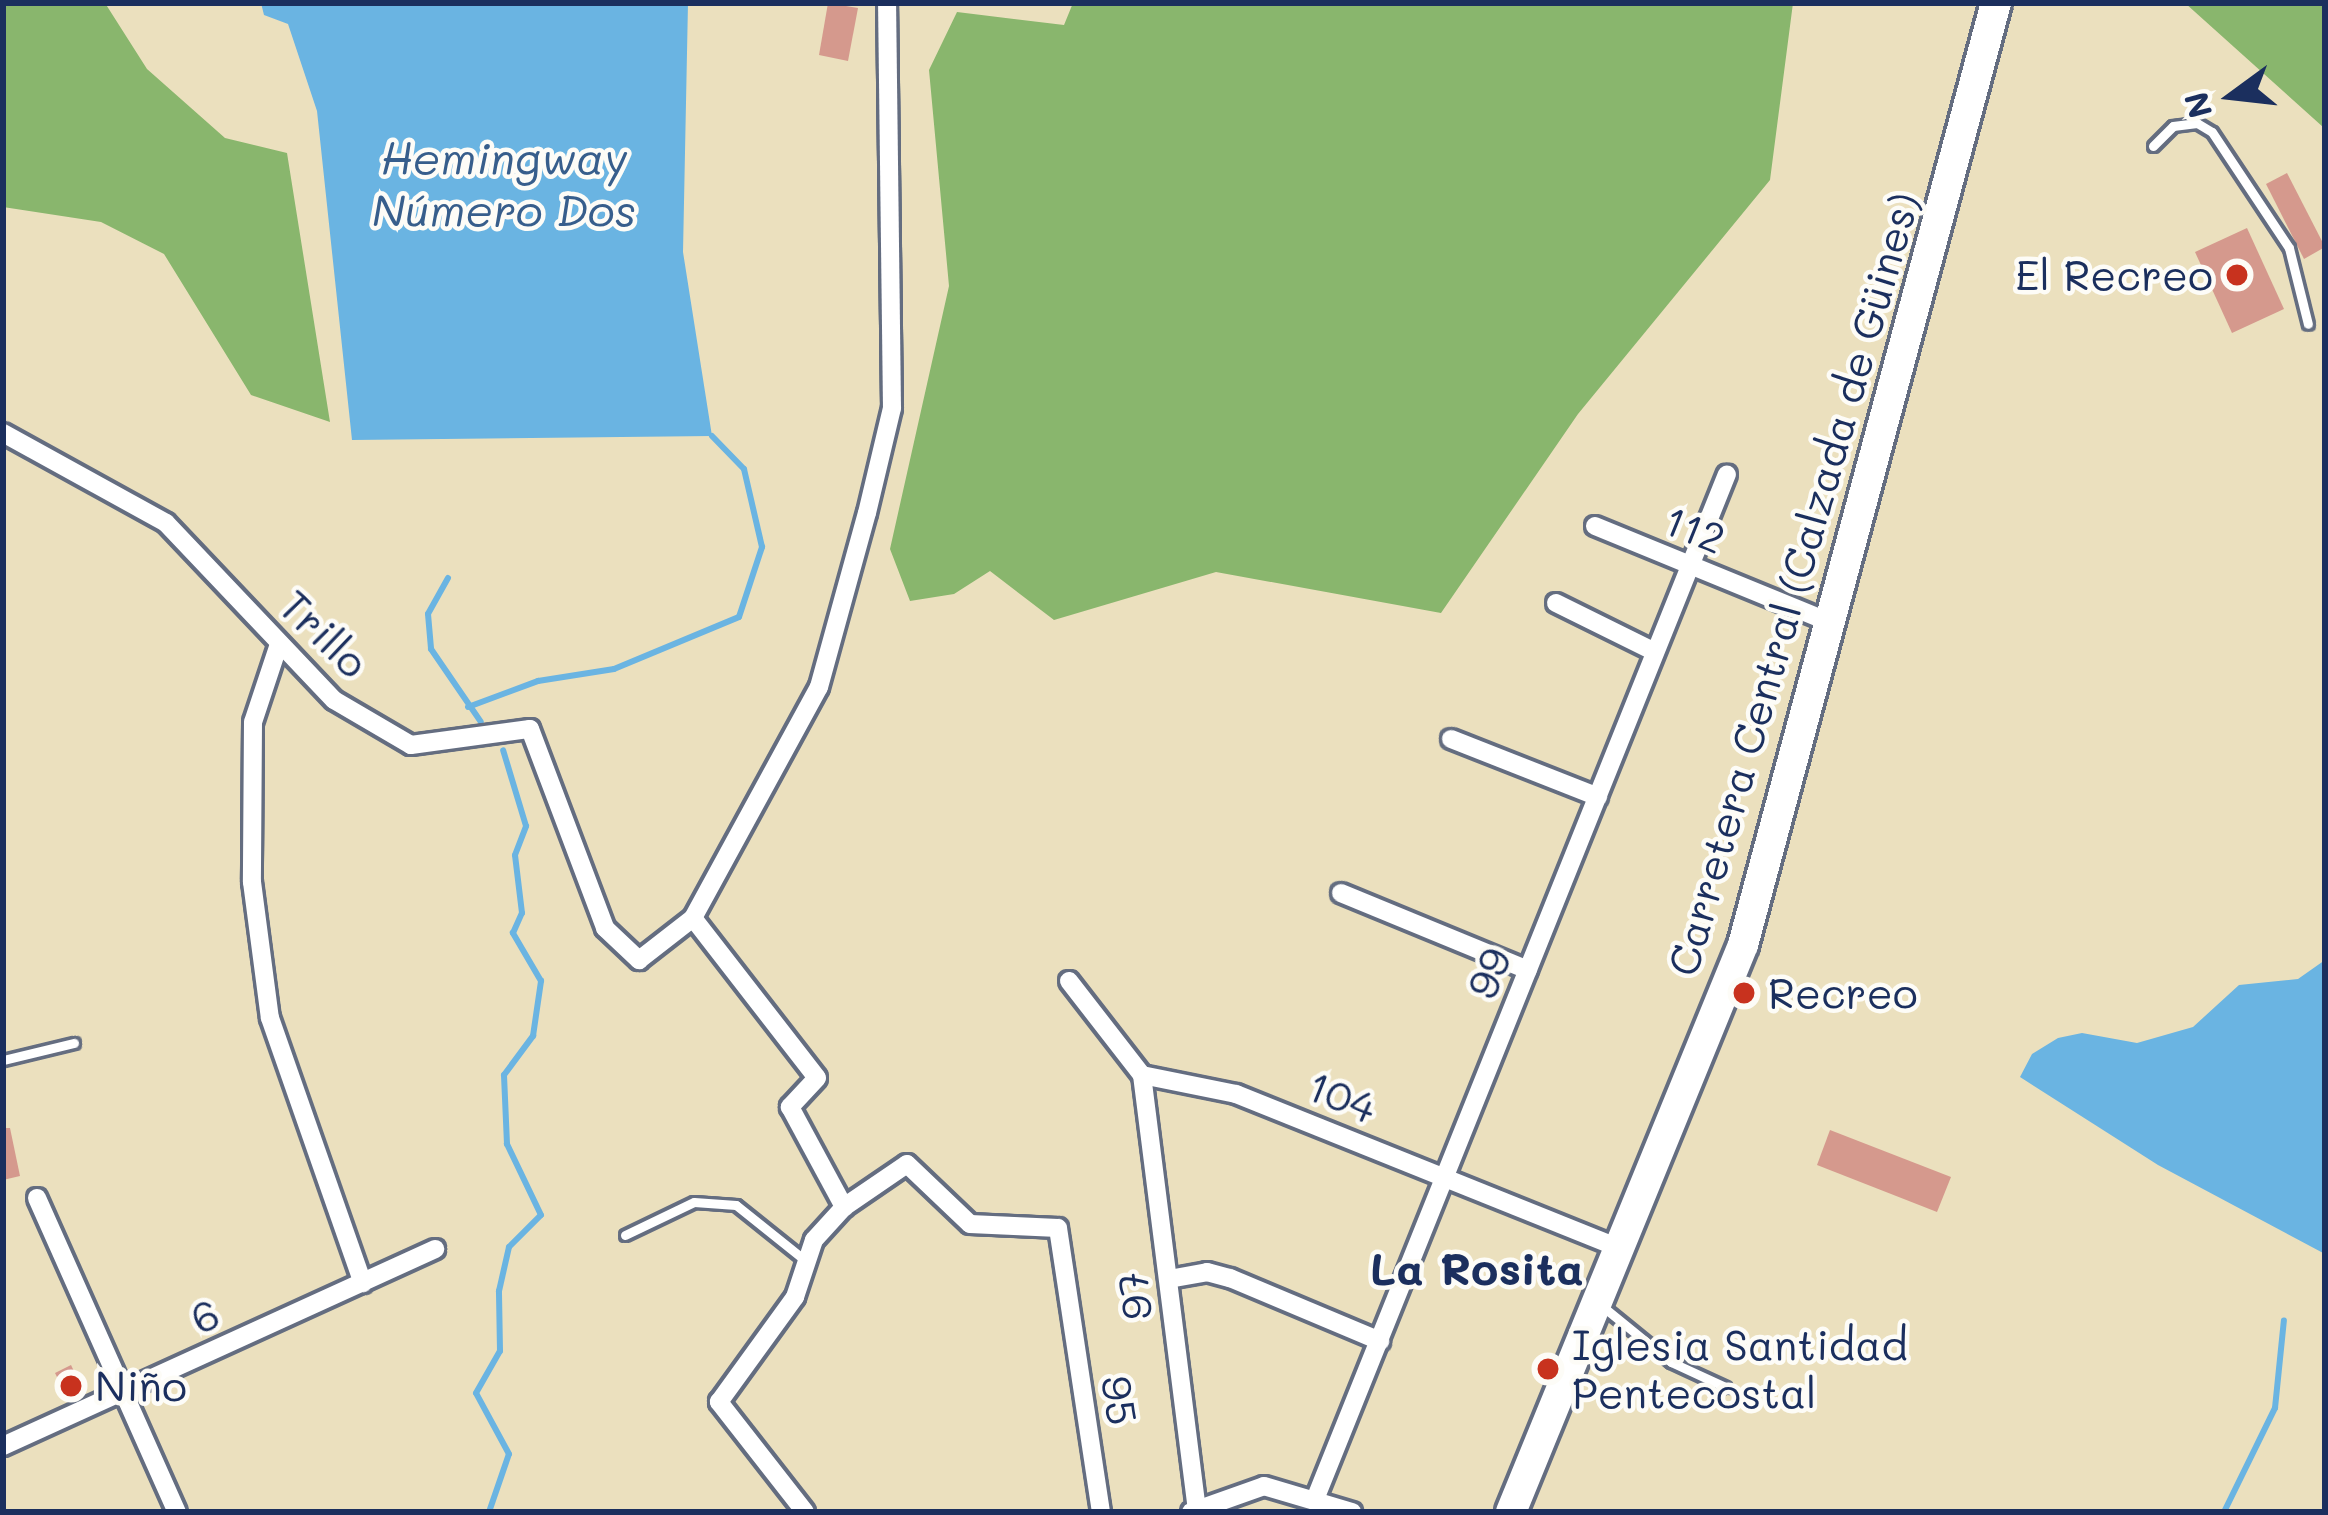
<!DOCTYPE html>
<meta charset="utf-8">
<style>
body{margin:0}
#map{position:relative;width:2328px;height:1515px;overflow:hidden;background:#ebe0be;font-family:Mali,sans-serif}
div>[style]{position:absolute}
.forest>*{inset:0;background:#89b66d}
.water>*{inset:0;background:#6ab4e2}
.stream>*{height:6px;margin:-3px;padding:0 3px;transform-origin:3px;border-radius:3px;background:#6ab4e2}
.building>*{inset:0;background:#d5998d}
.roads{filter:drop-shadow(3px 0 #646d80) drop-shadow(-3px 0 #646d80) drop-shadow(0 3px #646d80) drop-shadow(0 -3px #646d80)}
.service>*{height:9px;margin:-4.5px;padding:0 4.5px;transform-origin:4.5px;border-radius:4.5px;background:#fff}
.minor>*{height:18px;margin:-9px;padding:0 9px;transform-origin:9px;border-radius:9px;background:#fff}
.primary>*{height:30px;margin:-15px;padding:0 15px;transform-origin:15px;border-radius:15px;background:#fff}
.dots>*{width:33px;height:33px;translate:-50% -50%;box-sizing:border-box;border:6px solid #fdfcf7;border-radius:50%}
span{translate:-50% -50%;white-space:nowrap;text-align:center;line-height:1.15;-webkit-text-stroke:9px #fdfcf7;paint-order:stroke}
.poi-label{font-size:42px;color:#1b2f5e}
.right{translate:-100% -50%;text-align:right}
.left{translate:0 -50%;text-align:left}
.street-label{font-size:42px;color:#1b2f5e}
.water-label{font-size:45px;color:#375e8c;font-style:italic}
.neighbourhood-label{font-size:45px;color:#1b2f5e;font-weight:700}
.frame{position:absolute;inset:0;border:6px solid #1b2f5e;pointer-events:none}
.north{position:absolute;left:2172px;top:36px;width:120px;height:120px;-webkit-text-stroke:9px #fdfcf7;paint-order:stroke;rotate:255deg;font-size:33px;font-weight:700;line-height:48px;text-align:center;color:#1b2f5e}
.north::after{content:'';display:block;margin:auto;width:42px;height:54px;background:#1b2f5e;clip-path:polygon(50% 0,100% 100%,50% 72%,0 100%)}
</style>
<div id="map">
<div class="forest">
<div style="clip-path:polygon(3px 3px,105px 3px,147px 69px,225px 138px,287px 153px,330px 422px,251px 395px,164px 254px,101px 222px,3px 207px)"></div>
<div style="clip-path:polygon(1073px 3px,1793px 3px,1770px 180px,1578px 414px,1441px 613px,1216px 572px,1054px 620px,990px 571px,954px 594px,910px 601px,890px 549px,949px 286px,929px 70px,957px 12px,1064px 25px)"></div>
<div style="clip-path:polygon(2185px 3px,2325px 3px,2325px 129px,2323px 127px)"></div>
</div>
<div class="water">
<div style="clip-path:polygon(261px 3px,688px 3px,683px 252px,712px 436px,352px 440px,317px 111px,288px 24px,264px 15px)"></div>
<div style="clip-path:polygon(2325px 960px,2325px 1254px,2158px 1165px,2020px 1077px,2032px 1054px,2058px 1038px,2082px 1033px,2137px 1043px,2193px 1027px,2239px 985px,2298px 979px)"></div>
</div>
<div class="stream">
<div style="left:448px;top:578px;width:41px;rotate:119.1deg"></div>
<div style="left:428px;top:614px;width:35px;rotate:85deg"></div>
<div style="left:431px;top:649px;width:88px;rotate:55.6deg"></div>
<div style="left:468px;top:707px;width:75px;rotate:-20.4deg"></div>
<div style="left:538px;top:681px;width:77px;rotate:-9deg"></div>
<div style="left:614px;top:669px;width:135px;rotate:-22.6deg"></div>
<div style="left:739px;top:617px;width:74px;rotate:-71.8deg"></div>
<div style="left:762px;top:547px;width:80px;rotate:-103deg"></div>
<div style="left:744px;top:469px;width:46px;rotate:-134.1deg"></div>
<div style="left:489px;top:1512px;width:61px;rotate:-71deg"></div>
<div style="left:509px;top:1454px;width:69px;rotate:-118.4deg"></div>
<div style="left:476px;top:1393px;width:48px;rotate:-60.3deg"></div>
<div style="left:500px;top:1351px;width:60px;rotate:-91deg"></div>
<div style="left:499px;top:1291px;width:45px;rotate:-77.2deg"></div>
<div style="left:509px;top:1247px;width:45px;rotate:-45deg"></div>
<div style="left:541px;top:1215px;width:79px;rotate:-115.6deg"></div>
<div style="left:507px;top:1144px;width:69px;rotate:-92.5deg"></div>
<div style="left:504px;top:1075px;width:49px;rotate:-53.4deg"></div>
<div style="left:533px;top:1036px;width:56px;rotate:-81.7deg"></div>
<div style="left:541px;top:981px;width:56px;rotate:-120.3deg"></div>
<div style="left:513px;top:933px;width:22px;rotate:-66deg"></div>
<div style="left:522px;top:913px;width:58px;rotate:-96.9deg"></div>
<div style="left:515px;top:855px;width:31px;rotate:-69deg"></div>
<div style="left:526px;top:826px;width:79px;rotate:-106.8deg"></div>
<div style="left:2224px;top:1512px;width:116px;rotate:-63.9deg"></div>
<div style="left:2275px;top:1408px;width:88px;rotate:-84.2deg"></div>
</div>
<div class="building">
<div style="clip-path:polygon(828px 3px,858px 8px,848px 61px,819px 55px)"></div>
<div style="clip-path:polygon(2287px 173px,2325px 247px,2304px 259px,2266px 184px)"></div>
<div style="clip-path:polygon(2247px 228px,2284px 309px,2232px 333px,2195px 252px)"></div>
<div style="clip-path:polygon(3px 1128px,10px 1128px,20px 1176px,3px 1180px)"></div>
<div style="clip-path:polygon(1830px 1130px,1951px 1177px,1937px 1212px,1817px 1165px)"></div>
<div style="clip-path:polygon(71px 1365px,85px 1394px,69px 1401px,55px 1373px)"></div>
</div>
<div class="roads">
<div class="service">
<div style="left:2153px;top:146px;width:28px;rotate:-45deg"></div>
<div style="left:2173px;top:126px;width:24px;rotate:-7deg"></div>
<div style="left:2197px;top:123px;width:17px;rotate:31deg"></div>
<div style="left:2212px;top:132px;width:139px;rotate:56.4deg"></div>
<div style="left:2289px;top:248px;width:78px;rotate:76deg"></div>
<div style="left:3px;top:1060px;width:73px;rotate:-13.5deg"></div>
<div style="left:625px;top:1235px;width:76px;rotate:-25.6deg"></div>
<div style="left:694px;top:1202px;width:42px;rotate:4.1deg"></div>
<div style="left:736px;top:1205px;width:90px;rotate:38.7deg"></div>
<div style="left:1602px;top:1306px;width:89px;rotate:39.1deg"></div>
<div style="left:1671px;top:1362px;width:60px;rotate:24.8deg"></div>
</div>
<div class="minor">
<div style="left:3px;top:433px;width:186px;rotate:28.9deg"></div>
<div style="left:166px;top:523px;width:244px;rotate:46.5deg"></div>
<div style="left:334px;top:700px;width:89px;rotate:30.3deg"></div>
<div style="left:411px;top:745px;width:120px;rotate:-7.7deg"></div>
<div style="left:530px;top:729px;width:213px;rotate:69.3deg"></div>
<div style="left:605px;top:928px;width:47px;rotate:43.3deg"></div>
<div style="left:639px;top:960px;width:68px;rotate:-37.9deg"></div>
<div style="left:693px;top:918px;width:263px;rotate:-61.4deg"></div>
<div style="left:819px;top:687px;width:180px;rotate:-74.6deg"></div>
<div style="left:867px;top:513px;width:108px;rotate:-76.6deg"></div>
<div style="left:892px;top:408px;width:405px;rotate:-90.7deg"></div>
<div style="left:1595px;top:526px;width:258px;rotate:22.3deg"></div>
<div style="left:1556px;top:603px;width:110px;rotate:26.3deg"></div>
<div style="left:279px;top:644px;width:82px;rotate:108.4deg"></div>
<div style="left:253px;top:722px;width:160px;rotate:90.4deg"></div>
<div style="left:252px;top:882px;width:137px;rotate:82.5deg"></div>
<div style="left:270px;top:1018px;width:281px;rotate:70.7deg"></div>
<div style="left:1451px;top:739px;width:158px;rotate:21.5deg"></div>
<div style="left:1341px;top:893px;width:202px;rotate:22.4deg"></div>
<div style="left:693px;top:918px;width:202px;rotate:52.2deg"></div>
<div style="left:817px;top:1078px;width:40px;rotate:133deg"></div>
<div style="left:790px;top:1107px;width:114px;rotate:61.6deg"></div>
<div style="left:1069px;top:981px;width:119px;rotate:52.2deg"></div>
<div style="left:1142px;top:1075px;width:96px;rotate:11.4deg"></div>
<div style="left:1236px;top:1094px;width:414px;rotate:21.9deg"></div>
<div style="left:1142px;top:1075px;width:436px;rotate:82.8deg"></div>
<div style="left:37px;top:1198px;width:344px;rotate:66deg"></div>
<div style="left:1169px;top:1279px;width:39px;rotate:-10deg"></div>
<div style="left:1207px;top:1272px;width:24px;rotate:15deg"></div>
<div style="left:1230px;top:1278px;width:163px;rotate:22.8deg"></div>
<div style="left:3px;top:1446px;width:475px;rotate:-24.5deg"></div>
<div style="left:1316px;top:1497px;width:1102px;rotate:-68.11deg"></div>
<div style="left:805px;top:1512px;width:140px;rotate:-128deg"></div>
<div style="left:719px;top:1402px;width:130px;rotate:-54.1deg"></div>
<div style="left:795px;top:1297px;width:60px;rotate:-71.6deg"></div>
<div style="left:814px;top:1240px;width:45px;rotate:-47.7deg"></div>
<div style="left:844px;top:1207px;width:76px;rotate:-34.3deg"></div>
<div style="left:907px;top:1164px;width:87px;rotate:43.6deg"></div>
<div style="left:970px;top:1224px;width:88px;rotate:2.6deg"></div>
<div style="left:1058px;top:1228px;width:287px;rotate:81.4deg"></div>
<div style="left:1191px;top:1512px;width:77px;rotate:-19.6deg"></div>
<div style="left:1264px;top:1486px;width:92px;rotate:16.5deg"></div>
</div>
<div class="primary">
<div style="left:1511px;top:1512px;width:613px;rotate:-67.75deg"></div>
<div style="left:1743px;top:945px;width:975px;rotate:-74.97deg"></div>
</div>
</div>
<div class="dots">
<div style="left:2237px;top:275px;background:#c8321e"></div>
<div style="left:1744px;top:993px;background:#c8321e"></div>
<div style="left:1548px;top:1369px;background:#c8321e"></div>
<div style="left:71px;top:1386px;background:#c8321e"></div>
</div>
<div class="poi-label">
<span class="right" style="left:2213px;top:275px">El Recreo</span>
<span class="left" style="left:1768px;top:993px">Recreo</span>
<span class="left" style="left:1572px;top:1369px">Iglesia Santidad<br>Pentecostal</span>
<span class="left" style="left:95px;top:1386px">Niño</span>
</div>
<div class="street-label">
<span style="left:1695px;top:529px;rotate:22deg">112</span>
<span style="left:1793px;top:584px;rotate:-74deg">Carretera Central (Calzada de Güines)</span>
<span style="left:324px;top:634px;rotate:44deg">Trillo</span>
<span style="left:1489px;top:973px;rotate:-68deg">99</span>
<span style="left:1342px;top:1097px;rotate:22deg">104</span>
<span style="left:1134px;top:1296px;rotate:-97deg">97</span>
<span style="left:205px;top:1316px;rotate:-25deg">6</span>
<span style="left:1120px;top:1400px;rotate:81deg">95</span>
</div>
<div class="water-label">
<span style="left:504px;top:184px">Hemingway<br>Número Dos</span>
</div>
<div class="neighbourhood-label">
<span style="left:1477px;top:1268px">La Rosita</span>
</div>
<div class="frame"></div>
<div class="north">N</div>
</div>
